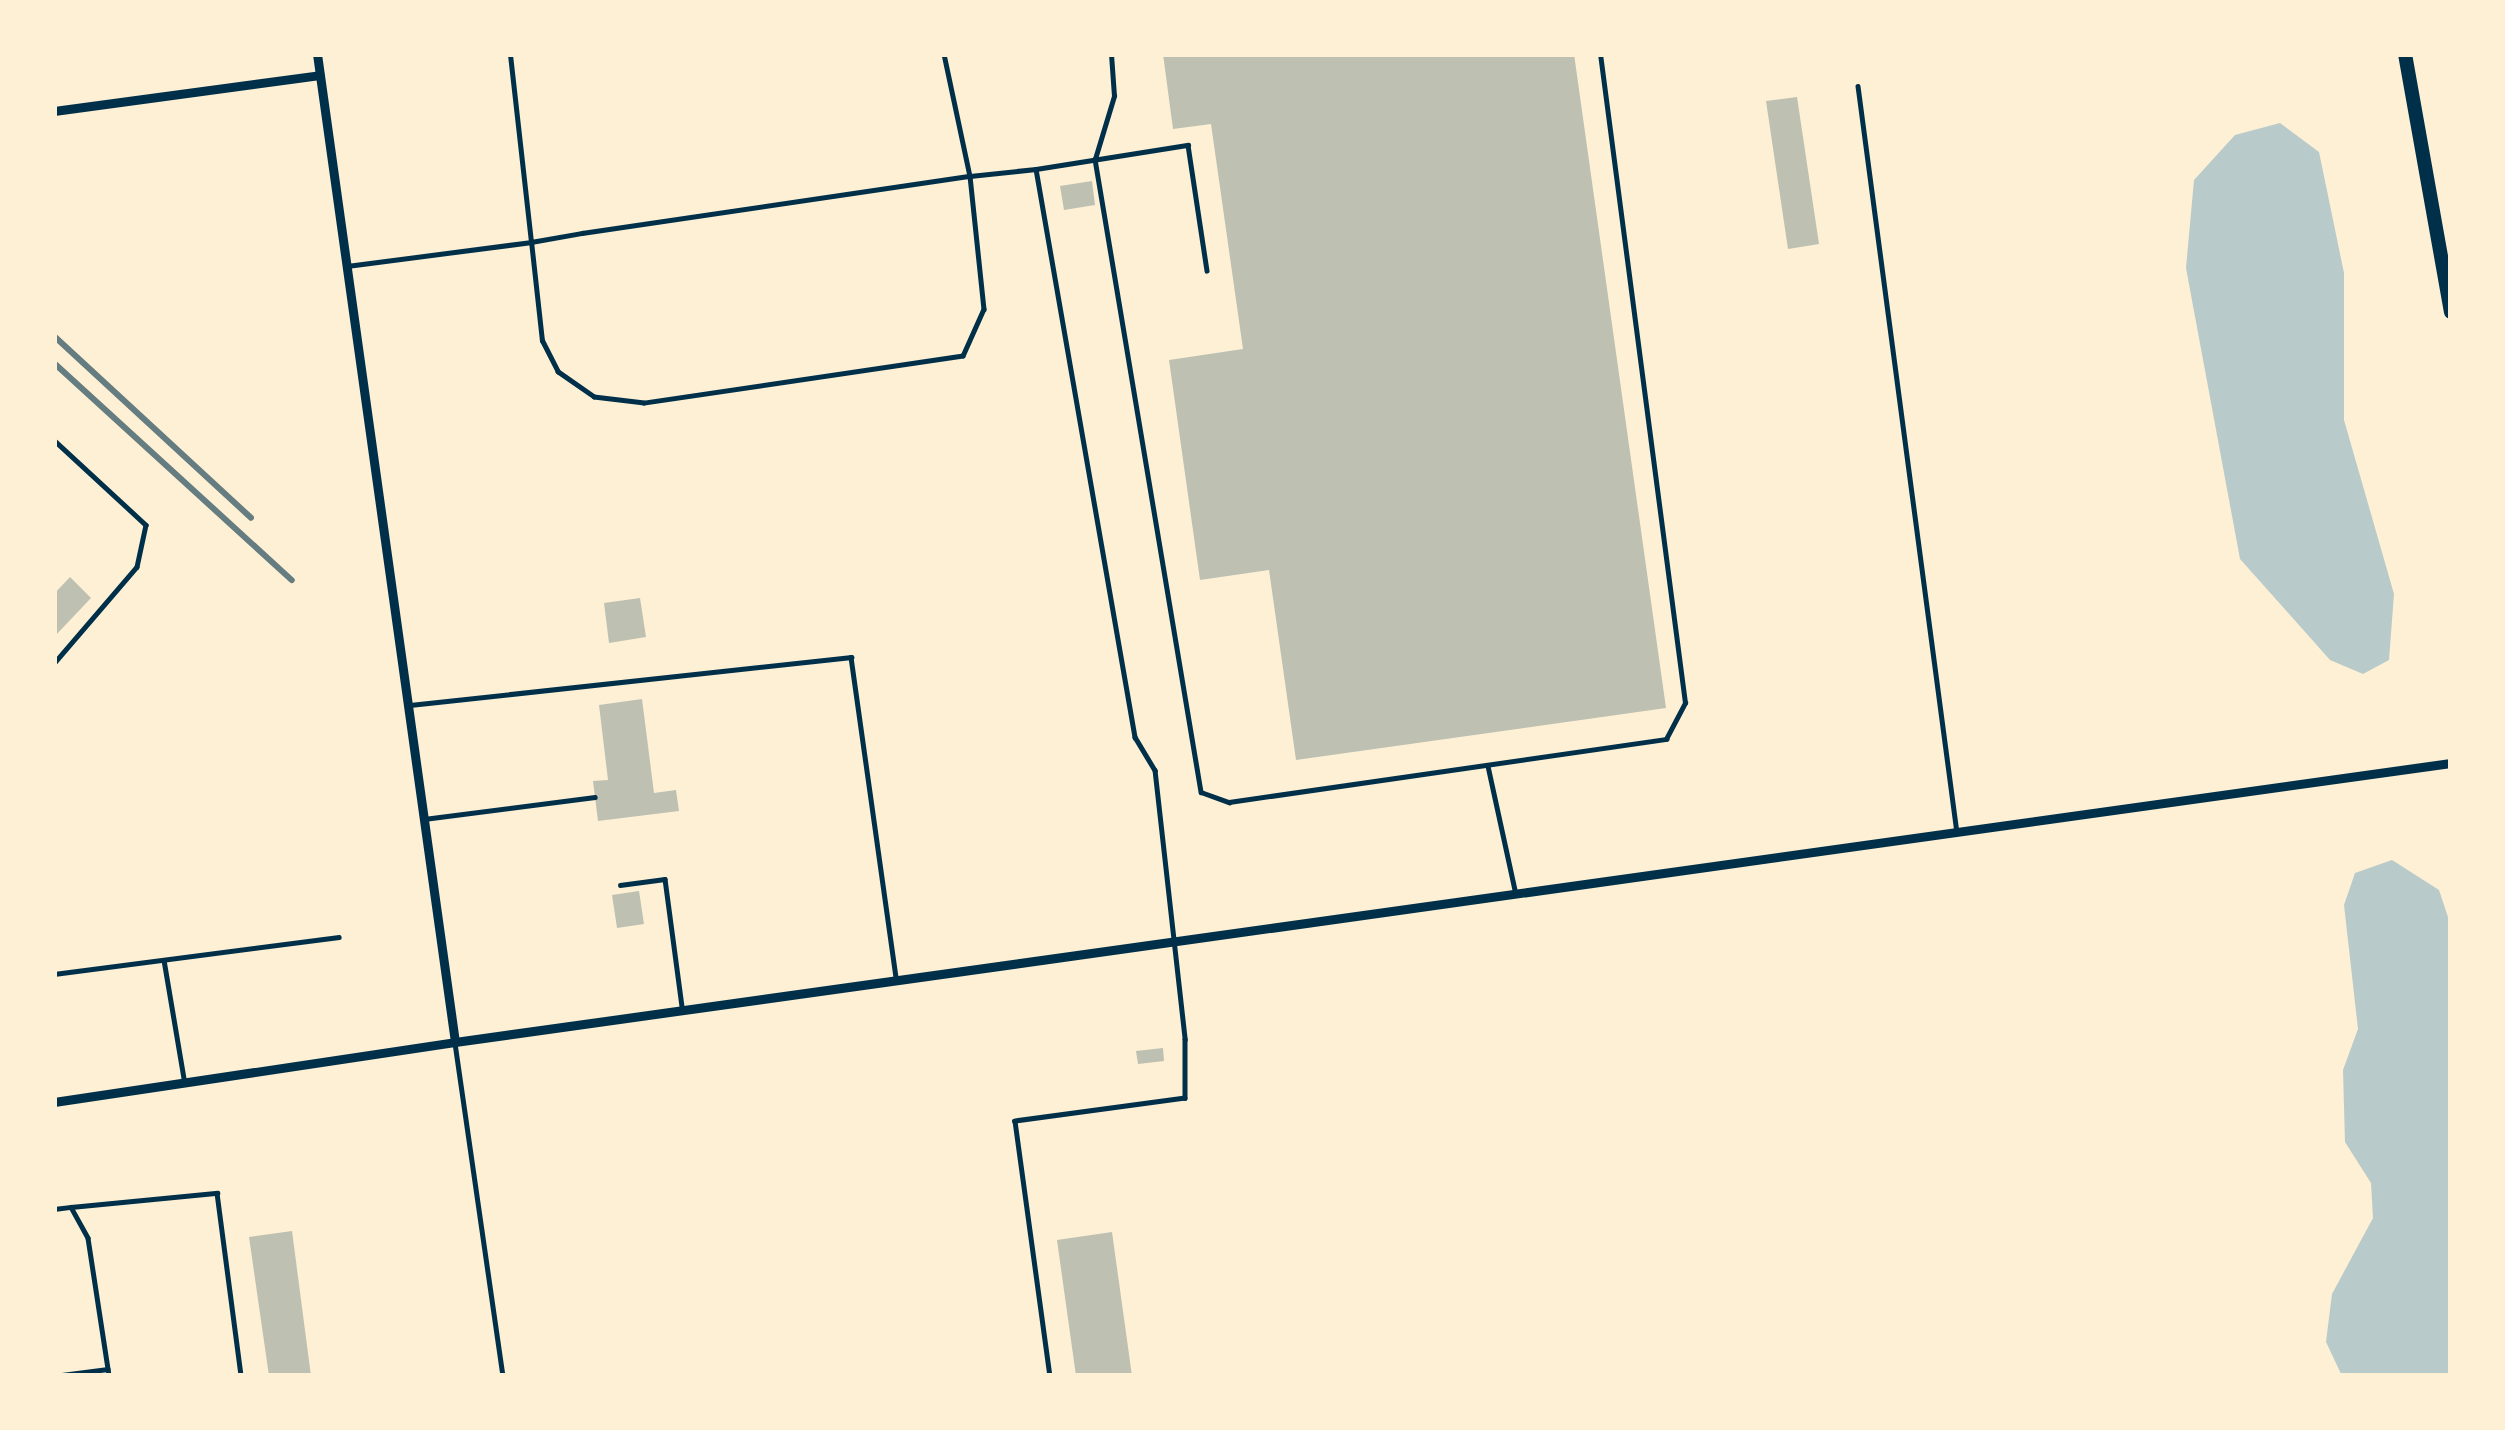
<!DOCTYPE html>
<style>
body{margin:0}
#map{position:relative;width:2505px;height:1430px;overflow:hidden;background:#fdf0d5;font-family:Lato,sans-serif}
div>[style]{position:absolute}
.green>*{inset:0;background:#b9caca}
.building>*{inset:0;background:#bec0b2}
.service>*{height:4.5px;margin:-2.25px;padding:0 2.25px;transform-origin:2.25px;border-radius:2.25px;background:#003049}
.minor>*{height:9px;margin:-4.5px;padding:0 4.5px;transform-origin:4.5px;border-radius:4.5px;background:#003049}
.primary>*{height:14px;margin:-7px;padding:0 7px;transform-origin:7px;border-radius:7px;background:#003049}
.rail>*{height:6px;margin:-3px;padding:0 3px;transform-origin:3px;border-radius:3px;background:#657d81}
span{translate:-50% -50%;white-space:nowrap;text-align:center;line-height:1.15;-webkit-text-stroke:9px #fdf0d5;paint-order:stroke}
.frame{position:absolute;inset:0;border:57px solid #fdf0d5;pointer-events:none}
</style>
<div id="map">
<div class="green">
<div style="clip-path:polygon(2280px 123px,2319px 152px,2344px 273px,2344px 420px,2394px 594px,2389px 660px,2363px 674px,2330px 660px,2240px 559px,2186px 268px,2194px 180px,2235px 135px)"></div>
<div style="clip-path:polygon(2392px 860px,2439px 890px,2451px 926px,2451px 1376px,2342px 1376px,2326px 1342px,2332px 1294px,2373px 1218px,2371px 1183px,2345px 1142px,2343px 1070px,2358px 1029px,2344px 905px,2355px 873px)"></div>
</div>
<div class="building">
<div style="clip-path:polygon(1163px 54px,1574px 54px,1666px 708px,1296px 760px,1269px 570px,1200px 580px,1169px 360px,1243px 349px,1211px 124px,1173px 129px)"></div>
<div style="clip-path:polygon(1797px 97px,1819px 244px,1788px 249px,1766px 101px)"></div>
<div style="clip-path:polygon(1092px 181px,1095px 205px,1064px 210px,1060px 186px)"></div>
<div style="clip-path:polygon(70px 577px,91px 598px,54px 637px,54px 594px)"></div>
<div style="clip-path:polygon(640px 598px,646px 637px,609px 643px,604px 603px)"></div>
<div style="clip-path:polygon(642px 699px,654px 793px,676px 790px,679px 811px,598px 821px,593px 781px,608px 780px,599px 705px)"></div>
<div style="clip-path:polygon(639px 891px,644px 924px,617px 928px,612px 895px)"></div>
<div style="clip-path:polygon(1163px 1048px,1164px 1061px,1138px 1064px,1136px 1051px)"></div>
<div style="clip-path:polygon(292px 1231px,311px 1376px,269px 1376px,249px 1237px)"></div>
<div style="clip-path:polygon(1112px 1232px,1132px 1376px,1076px 1376px,1057px 1240px)"></div>
</div>
<div class="service">
<div style="left:944px;top:54px;width:125px;rotate:78deg"></div>
<div style="left:970px;top:176px;width:134px;rotate:84deg"></div>
<div style="left:984px;top:309px;width:51px;rotate:114.1deg"></div>
<div style="left:963px;top:356px;width:322px;rotate:171.6deg"></div>
<div style="left:644px;top:403px;width:50px;rotate:-173.2deg"></div>
<div style="left:594px;top:397px;width:44px;rotate:-145.2deg"></div>
<div style="left:558px;top:372px;width:35px;rotate:-117deg"></div>
<div style="left:542px;top:341px;width:100px;rotate:-96.3deg"></div>
<div style="left:531px;top:242px;width:52px;rotate:-10deg"></div>
<div style="left:582px;top:233px;width:392px;rotate:-8.4deg"></div>
<div style="left:970px;top:176px;width:66px;rotate:-6.1deg"></div>
<div style="left:1036px;top:169px;width:154px;rotate:-9deg"></div>
<div style="left:1188px;top:145px;width:127px;rotate:81.4deg"></div>
<div style="left:1858px;top:86px;width:754px;rotate:82.45deg"></div>
<div style="left:1095px;top:159px;width:642px;rotate:80.49deg"></div>
<div style="left:1201px;top:792px;width:30px;rotate:20deg"></div>
<div style="left:1229px;top:802px;width:442px;rotate:-8.2deg"></div>
<div style="left:1666px;top:739px;width:41px;rotate:-62.2deg"></div>
<div style="left:1685px;top:703px;width:655px;rotate:-97.46deg"></div>
<div style="left:1095px;top:159px;width:66px;rotate:-73.2deg"></div>
<div style="left:1114px;top:96px;width:42px;rotate:-94.1deg"></div>
<div style="left:1036px;top:169px;width:577px;rotate:80.11deg"></div>
<div style="left:1135px;top:737px;width:39px;rotate:59deg"></div>
<div style="left:1155px;top:770px;width:271px;rotate:83.6deg"></div>
<div style="left:1185px;top:1039px;width:59px;rotate:90deg"></div>
<div style="left:1185px;top:1098px;width:172px;rotate:172.3deg"></div>
<div style="left:1015px;top:1121px;width:257px;rotate:82.2deg"></div>
<div style="left:347px;top:266px;width:186px;rotate:-7.4deg"></div>
<div style="left:531px;top:242px;width:189px;rotate:-96.4deg"></div>
<div style="left:54px;top:440px;width:125px;rotate:42.7deg"></div>
<div style="left:146px;top:525px;width:43px;rotate:102.1deg"></div>
<div style="left:137px;top:567px;width:128px;rotate:130.6deg"></div>
<div style="left:410px;top:705px;width:444px;rotate:-6.2deg"></div>
<div style="left:851px;top:657px;width:324px;rotate:82deg"></div>
<div style="left:1488px;top:766px;width:127px;rotate:77.7deg"></div>
<div style="left:424px;top:819px;width:172px;rotate:-7.3deg"></div>
<div style="left:620px;top:885px;width:45px;rotate:-7.6deg"></div>
<div style="left:665px;top:879px;width:129px;rotate:82.4deg"></div>
<div style="left:164px;top:960px;width:120px;rotate:80.4deg"></div>
<div style="left:54px;top:974px;width:287px;rotate:-7.4deg"></div>
<div style="left:455px;top:1043px;width:336px;rotate:81.8deg"></div>
<div style="left:71px;top:1207px;width:147px;rotate:-5.5deg"></div>
<div style="left:217px;top:1193px;width:185px;rotate:82.5deg"></div>
<div style="left:54px;top:1209px;width:17px;rotate:-7deg"></div>
<div style="left:71px;top:1207px;width:35px;rotate:61deg"></div>
<div style="left:88px;top:1238px;width:140px;rotate:81.3deg"></div>
<div style="left:54px;top:1376px;width:54px;rotate:-7.4deg"></div>
</div>
<div class="minor">
<div style="left:54px;top:111px;width:268px;rotate:-7.7deg"></div>
<div style="left:455px;top:1042px;width:2015px;rotate:-7.96deg"></div>
<div style="left:54px;top:1102px;width:405px;rotate:-8.5deg"></div>
<div style="left:455px;top:1042px;width:998px;rotate:-97.95deg"></div>
</div>
<div class="primary">
<div style="left:2405px;top:54px;width:262px;rotate:79.9deg"></div>
</div>
<div class="rail">
<div style="left:54px;top:336px;width:268px;rotate:42.7deg"></div>
<div style="left:54px;top:363px;width:322px;rotate:42.4deg"></div>
</div>
<div class="frame"></div>
</div>
